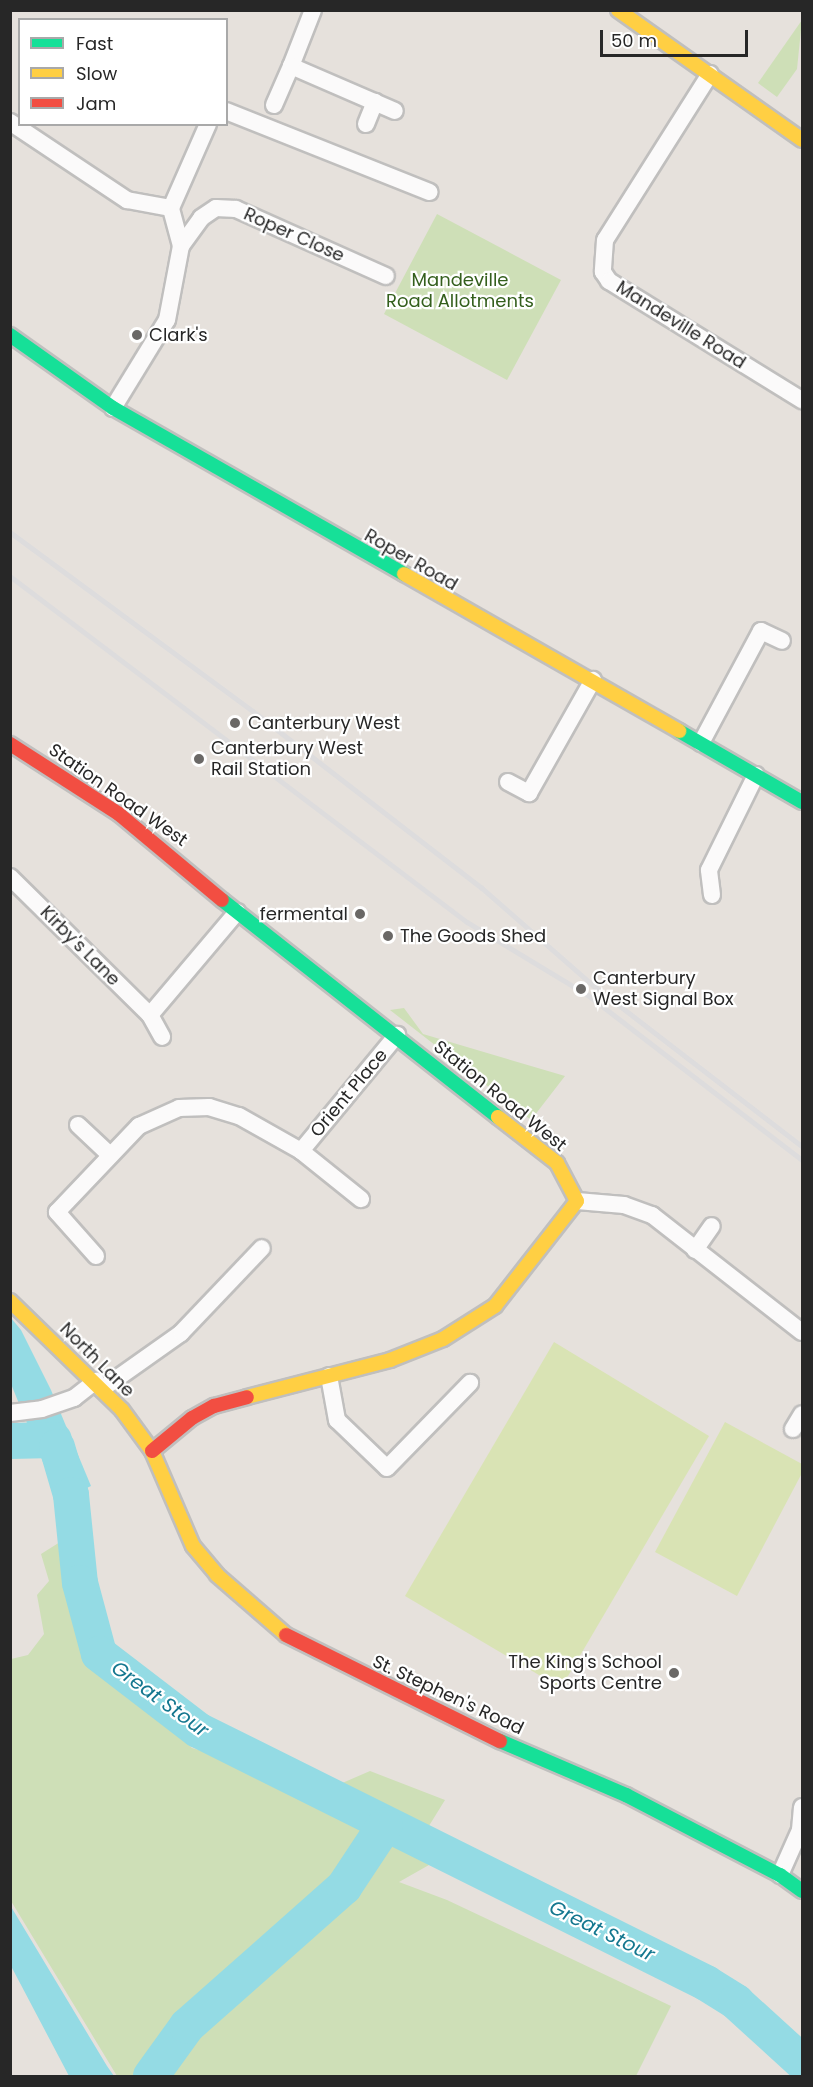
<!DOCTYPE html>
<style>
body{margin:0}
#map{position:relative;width:813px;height:2087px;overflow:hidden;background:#e6e1dc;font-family:Poppins,sans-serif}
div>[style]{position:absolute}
.green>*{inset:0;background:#cedfb7}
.pitch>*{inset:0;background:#d9e3b4}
.water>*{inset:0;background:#94dbe4}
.river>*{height:36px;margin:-18px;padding:0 18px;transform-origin:18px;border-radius:18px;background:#94dbe4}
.roads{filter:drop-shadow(2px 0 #c0bfbe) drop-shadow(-2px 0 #c0bfbe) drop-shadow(0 2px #c0bfbe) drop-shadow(0 -2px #c0bfbe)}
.street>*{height:16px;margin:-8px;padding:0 8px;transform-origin:8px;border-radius:8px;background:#fbfafa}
.fast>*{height:14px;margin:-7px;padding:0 7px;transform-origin:7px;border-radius:7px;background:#16e098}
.slow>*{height:14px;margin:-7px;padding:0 7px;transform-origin:7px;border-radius:7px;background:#ffcf43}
.jam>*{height:14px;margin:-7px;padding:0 7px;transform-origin:7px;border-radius:7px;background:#f24e42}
.rail>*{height:4.5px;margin:-2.25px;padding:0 2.25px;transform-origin:2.25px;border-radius:2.25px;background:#dddcdd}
.dots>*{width:16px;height:16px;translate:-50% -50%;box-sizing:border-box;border:3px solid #fff;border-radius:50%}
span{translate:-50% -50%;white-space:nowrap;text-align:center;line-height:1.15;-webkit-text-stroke:4.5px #fff;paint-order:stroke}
.street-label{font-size:18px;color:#272727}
.park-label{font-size:18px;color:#345f1d}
.poi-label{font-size:18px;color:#272727}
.left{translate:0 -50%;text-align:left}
.right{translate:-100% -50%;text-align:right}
.water-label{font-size:20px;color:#14778f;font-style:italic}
.frame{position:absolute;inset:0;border:12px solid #272727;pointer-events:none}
.legend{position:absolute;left:18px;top:18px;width:210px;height:108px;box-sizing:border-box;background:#fff;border:2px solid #a9a9a9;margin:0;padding:8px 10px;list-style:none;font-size:18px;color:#272727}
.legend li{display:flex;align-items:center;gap:12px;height:30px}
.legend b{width:30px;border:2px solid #a9a9a9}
.scale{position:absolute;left:600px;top:30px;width:148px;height:27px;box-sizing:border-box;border:3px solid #272727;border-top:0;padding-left:8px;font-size:18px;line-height:21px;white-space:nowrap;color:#272727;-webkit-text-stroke:4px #fff;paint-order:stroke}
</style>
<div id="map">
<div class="green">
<div style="clip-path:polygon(802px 20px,797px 69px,777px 97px,758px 83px)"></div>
<div style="clip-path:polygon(437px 214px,561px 280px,507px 380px,384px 314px)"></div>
<div style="clip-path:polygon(404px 1008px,423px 1034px,565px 1076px,531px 1120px,390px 1010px)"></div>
<div style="clip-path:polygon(68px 1537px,74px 1600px,94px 1659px,192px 1748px,274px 1772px,310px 1797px,370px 1771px,445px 1800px,414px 1850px,436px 1861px,399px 1882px,447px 1900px,671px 2006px,636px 2076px,117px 2076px,11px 1901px,11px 1659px,28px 1655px,44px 1634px,37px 1595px,49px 1581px,41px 1554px)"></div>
</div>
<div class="pitch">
<div style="clip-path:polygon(554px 1342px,709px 1436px,561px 1688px,405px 1596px)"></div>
<div style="clip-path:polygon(725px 1422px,802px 1464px,802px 1473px,737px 1596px,655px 1552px)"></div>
</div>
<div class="water">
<div style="clip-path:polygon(11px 1318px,21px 1330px,51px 1390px,91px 1486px,59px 1501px,11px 1384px)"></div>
<div style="clip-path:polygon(10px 1905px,107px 2066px,114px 2076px,69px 2076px,11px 1966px)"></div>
</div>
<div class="river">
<div style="left:10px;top:1441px;width:44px;rotate:-1.3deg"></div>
<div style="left:57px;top:1447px;width:50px;rotate:73.7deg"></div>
<div style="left:71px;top:1495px;width:88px;rotate:84.2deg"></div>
<div style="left:80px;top:1583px;width:73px;rotate:75deg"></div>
<div style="left:99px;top:1654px;width:125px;rotate:37.5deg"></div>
<div style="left:198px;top:1730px;width:568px;rotate:26.47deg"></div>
<div style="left:706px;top:1983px;width:36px;rotate:32deg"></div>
<div style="left:736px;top:2002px;width:89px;rotate:42.3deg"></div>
<div style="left:151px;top:2076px;width:62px;rotate:-54.2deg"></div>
<div style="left:187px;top:2026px;width:210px;rotate:-41.5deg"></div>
<div style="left:344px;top:1887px;width:74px;rotate:-56.5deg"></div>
</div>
<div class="roads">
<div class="street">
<div style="left:313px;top:10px;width:60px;rotate:111.4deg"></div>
<div style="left:291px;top:66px;width:113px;rotate:23.4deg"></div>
<div style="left:710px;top:74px;width:196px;rotate:122.3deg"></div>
<div style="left:605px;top:240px;width:32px;rotate:94deg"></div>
<div style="left:603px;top:272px;width:11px;rotate:56deg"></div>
<div style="left:609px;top:281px;width:227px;rotate:31.7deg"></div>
<div style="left:274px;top:105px;width:43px;rotate:-66.4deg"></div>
<div style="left:226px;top:111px;width:219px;rotate:21.7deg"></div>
<div style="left:10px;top:122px;width:141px;rotate:33.7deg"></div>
<div style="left:127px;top:200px;width:45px;rotate:10.3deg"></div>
<div style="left:366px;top:124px;width:24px;rotate:-68deg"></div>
<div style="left:181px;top:246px;width:39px;rotate:-105deg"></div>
<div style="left:171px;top:208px;width:92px;rotate:-66.2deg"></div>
<div style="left:113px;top:408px;width:103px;rotate:-58.5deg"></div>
<div style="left:167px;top:320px;width:75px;rotate:-79.3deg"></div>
<div style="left:181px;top:246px;width:34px;rotate:-54deg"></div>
<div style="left:201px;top:218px;width:18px;rotate:-34deg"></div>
<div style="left:216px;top:208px;width:20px;rotate:3deg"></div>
<div style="left:236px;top:209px;width:164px;rotate:24.1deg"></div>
<div style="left:701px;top:743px;width:127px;rotate:-61.8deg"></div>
<div style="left:761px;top:631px;width:23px;rotate:25deg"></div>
<div style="left:508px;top:782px;width:24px;rotate:28deg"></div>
<div style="left:529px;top:793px;width:130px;rotate:-60.5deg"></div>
<div style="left:10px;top:877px;width:197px;rotate:44.6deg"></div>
<div style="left:150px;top:1015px;width:25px;rotate:61deg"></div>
<div style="left:712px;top:895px;width:25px;rotate:-97deg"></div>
<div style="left:709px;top:870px;width:106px;rotate:-63.7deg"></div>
<div style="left:150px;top:1015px;width:135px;rotate:-49.8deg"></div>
<div style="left:78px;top:1125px;width:44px;rotate:43.2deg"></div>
<div style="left:301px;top:1151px;width:151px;rotate:-50.4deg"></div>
<div style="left:577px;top:1201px;width:47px;rotate:4.9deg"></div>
<div style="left:624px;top:1205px;width:30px;rotate:20deg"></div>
<div style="left:652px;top:1215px;width:190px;rotate:38deg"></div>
<div style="left:695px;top:1250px;width:29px;rotate:-55deg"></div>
<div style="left:96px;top:1256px;width:59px;rotate:-131.6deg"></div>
<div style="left:57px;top:1212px;width:119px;rotate:-46.4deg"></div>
<div style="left:139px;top:1126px;width:44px;rotate:-24.2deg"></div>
<div style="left:179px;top:1108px;width:30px;rotate:-2deg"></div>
<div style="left:209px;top:1107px;width:31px;rotate:17deg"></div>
<div style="left:239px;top:1116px;width:71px;rotate:29.4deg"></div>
<div style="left:301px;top:1151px;width:77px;rotate:38.7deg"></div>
<div style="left:329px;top:1376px;width:45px;rotate:79.7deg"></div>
<div style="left:337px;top:1420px;width:69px;rotate:43.8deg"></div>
<div style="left:387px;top:1468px;width:119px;rotate:-45.7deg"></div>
<div style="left:102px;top:1389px;width:97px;rotate:-35.3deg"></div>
<div style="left:181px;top:1333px;width:117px;rotate:-46.4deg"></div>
<div style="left:10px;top:1413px;width:32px;rotate:-7deg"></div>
<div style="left:42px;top:1409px;width:34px;rotate:-19deg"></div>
<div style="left:74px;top:1398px;width:28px;rotate:-38deg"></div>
<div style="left:793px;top:1429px;width:17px;rotate:-59deg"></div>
<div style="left:780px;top:1875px;width:49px;rotate:-66deg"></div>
<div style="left:800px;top:1830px;width:23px;rotate:-85deg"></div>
</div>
<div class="fast">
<div style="left:10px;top:335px;width:126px;rotate:35.3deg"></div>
<div style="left:113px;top:408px;width:335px;rotate:29.7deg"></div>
<div style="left:679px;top:731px;width:142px;rotate:30deg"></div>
<div style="left:222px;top:900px;width:351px;rotate:38.2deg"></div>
<div style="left:500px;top:1741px;width:137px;rotate:23.2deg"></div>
<div style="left:626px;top:1795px;width:174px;rotate:27.5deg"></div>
<div style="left:780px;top:1875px;width:27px;rotate:36deg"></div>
</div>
<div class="slow">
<div style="left:618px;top:10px;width:225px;rotate:35.2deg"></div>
<div style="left:404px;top:574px;width:317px;rotate:29.7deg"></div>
<div style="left:10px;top:1301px;width:156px;rotate:44.2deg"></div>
<div style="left:122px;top:1410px;width:51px;rotate:53.8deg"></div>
<div style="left:152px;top:1451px;width:103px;rotate:66.7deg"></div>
<div style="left:193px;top:1546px;width:38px;rotate:50deg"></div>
<div style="left:217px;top:1575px;width:91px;rotate:41deg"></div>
<div style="left:247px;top:1397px;width:148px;rotate:-14.5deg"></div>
<div style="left:390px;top:1360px;width:57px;rotate:-21.6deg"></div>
<div style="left:443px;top:1339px;width:62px;rotate:-32.4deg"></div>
<div style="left:495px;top:1306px;width:133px;rotate:-52deg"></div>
<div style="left:577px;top:1201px;width:43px;rotate:-117.8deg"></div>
<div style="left:557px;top:1163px;width:75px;rotate:-142.1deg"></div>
</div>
<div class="jam">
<div style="left:10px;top:744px;width:130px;rotate:32.7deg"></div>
<div style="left:119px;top:814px;width:134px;rotate:39.9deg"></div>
<div style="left:152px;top:1451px;width:52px;rotate:-39.5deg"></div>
<div style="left:192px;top:1418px;width:25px;rotate:-29deg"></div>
<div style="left:214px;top:1406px;width:34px;rotate:-15deg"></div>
<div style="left:286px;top:1635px;width:239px;rotate:26.4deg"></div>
</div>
</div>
<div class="rail">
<div style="left:10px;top:532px;width:302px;rotate:36.4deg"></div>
<div style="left:253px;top:711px;width:289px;rotate:37.7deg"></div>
<div style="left:482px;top:888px;width:149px;rotate:41.2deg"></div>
<div style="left:594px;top:986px;width:262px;rotate:37.6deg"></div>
<div style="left:10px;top:576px;width:573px;rotate:37.13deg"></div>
<div style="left:467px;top:922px;width:141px;rotate:31.1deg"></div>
<div style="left:588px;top:995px;width:270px;rotate:37.6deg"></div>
</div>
<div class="dots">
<div style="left:137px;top:335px;background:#6a6866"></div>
<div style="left:235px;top:723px;background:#6a6866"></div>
<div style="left:199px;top:759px;background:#6a6866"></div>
<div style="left:360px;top:914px;background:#6a6866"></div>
<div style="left:388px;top:936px;background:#6a6866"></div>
<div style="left:581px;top:989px;background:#6a6866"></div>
<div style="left:674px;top:1673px;background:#6a6866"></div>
</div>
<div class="street-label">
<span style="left:294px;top:235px;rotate:24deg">Roper Close</span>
<span style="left:681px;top:325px;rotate:32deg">Mandeville Road</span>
<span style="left:411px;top:560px;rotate:30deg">Roper Road</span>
<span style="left:118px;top:795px;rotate:35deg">Station Road West</span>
<span style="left:80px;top:946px;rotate:45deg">Kirby's Lane</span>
<span style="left:349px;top:1093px;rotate:-50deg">Orient Place</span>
<span style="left:500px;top:1096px;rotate:39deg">Station Road West</span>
<span style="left:97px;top:1360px;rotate:45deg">North Lane</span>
<span style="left:448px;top:1695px;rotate:25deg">St. Stephen's Road</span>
</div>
<div class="park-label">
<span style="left:460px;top:291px">Mandeville<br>Road Allotments</span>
</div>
<div class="poi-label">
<span class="left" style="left:149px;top:335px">Clark's</span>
<span class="left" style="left:248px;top:723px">Canterbury West</span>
<span class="left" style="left:211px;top:759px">Canterbury West<br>Rail Station</span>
<span class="right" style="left:348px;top:914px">fermental</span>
<span class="left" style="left:400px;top:936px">The Goods Shed</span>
<span class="left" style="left:593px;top:989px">Canterbury<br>West Signal Box</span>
<span class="right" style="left:662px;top:1673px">The King's School<br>Sports Centre</span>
</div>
<div class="water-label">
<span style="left:160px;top:1699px;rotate:36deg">Great Stour</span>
<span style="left:602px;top:1931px;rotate:26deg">Great Stour</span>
</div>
<div class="frame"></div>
<ul class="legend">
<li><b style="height:8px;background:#16e098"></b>Fast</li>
<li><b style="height:8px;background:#ffcf43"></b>Slow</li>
<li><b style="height:8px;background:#f24e42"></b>Jam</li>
</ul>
<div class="scale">50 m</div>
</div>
